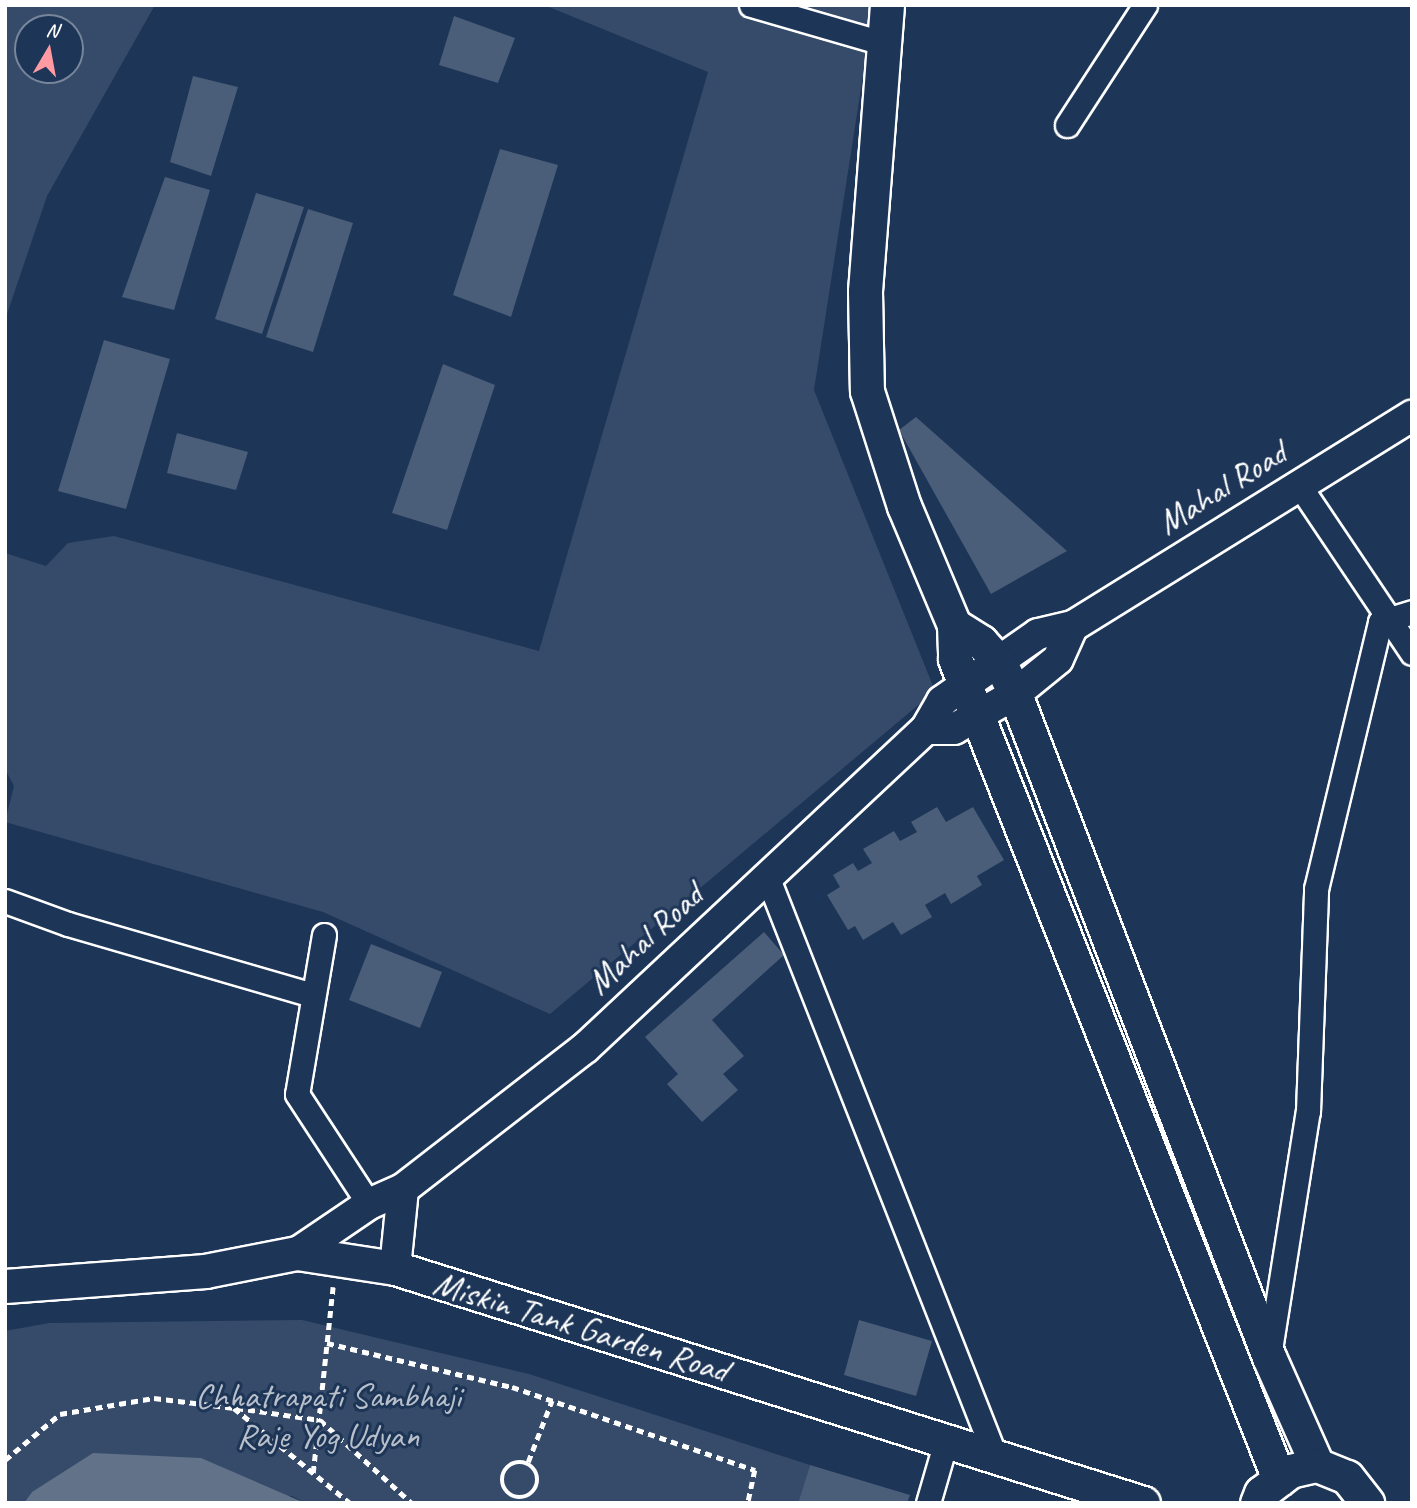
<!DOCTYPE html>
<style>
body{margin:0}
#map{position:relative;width:1417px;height:1508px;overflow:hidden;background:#1d3557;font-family:Caveat,sans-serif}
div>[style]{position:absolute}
.green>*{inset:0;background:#364b69}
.water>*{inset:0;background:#617289}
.building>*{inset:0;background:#4a5d79}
.path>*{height:4.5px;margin-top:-2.25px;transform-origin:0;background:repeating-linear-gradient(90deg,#fff 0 7px,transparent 0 12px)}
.path>.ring{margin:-2.25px;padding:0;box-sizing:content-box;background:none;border:4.5px solid #fff;border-radius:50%}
.roads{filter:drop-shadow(2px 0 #fff) drop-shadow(-2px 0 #fff) drop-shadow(0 2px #fff) drop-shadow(0 -2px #fff)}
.minor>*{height:23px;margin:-11.5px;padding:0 11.5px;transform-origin:11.5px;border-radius:11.5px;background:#1d3557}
.tertiary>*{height:30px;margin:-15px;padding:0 15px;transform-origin:15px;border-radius:15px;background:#1d3557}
.secondary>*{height:33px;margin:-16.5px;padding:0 16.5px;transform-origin:16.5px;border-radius:16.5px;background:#1d3557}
span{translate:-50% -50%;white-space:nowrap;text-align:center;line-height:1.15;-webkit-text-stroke:6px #1d3557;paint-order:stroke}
.street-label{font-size:35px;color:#fff}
.park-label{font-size:35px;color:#b9c0ca}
.frame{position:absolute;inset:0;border:7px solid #fff;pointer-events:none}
.north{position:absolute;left:14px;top:14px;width:70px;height:70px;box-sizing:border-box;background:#1d3557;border:2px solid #77869a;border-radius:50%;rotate:10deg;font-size:19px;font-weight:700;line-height:28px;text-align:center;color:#fff}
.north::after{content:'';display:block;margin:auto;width:24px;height:32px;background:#ff9aa2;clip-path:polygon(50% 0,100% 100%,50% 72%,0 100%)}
</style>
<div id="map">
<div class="green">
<div style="clip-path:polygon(evenodd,5px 5px,155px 5px,47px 196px,5px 320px,5px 5px,28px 28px,70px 28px,70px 70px,28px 70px,28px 28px)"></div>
<div style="clip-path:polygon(544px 5px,874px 5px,814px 390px,935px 691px,550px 1014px,323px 912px,5px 822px,14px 786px,5px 769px,5px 553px,46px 566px,68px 543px,114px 536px,539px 651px,708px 72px)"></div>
<div style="clip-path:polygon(302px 1320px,529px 1374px,810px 1465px,798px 1503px,305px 1503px,292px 1496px,32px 1492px,24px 1503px,5px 1503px,5px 1331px,49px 1323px)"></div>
</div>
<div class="water">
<div style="clip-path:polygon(93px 1453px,201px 1458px,305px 1503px,24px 1503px,32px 1492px)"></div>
</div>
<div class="building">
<div style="clip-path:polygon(454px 16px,515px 38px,498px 83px,439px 65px)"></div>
<div style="clip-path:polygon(193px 76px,238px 87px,211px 176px,170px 162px)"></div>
<div style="clip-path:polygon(500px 149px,558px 165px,511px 317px,453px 295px)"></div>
<div style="clip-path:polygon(165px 177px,210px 190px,174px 310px,122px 297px)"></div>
<div style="clip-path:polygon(256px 193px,304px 207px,262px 334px,215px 319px)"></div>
<div style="clip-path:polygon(308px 209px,353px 223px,313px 352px,266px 337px)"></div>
<div style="clip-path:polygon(104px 340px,170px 359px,126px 509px,58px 491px)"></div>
<div style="clip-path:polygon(443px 364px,495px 385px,447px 530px,392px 513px)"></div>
<div style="clip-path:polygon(916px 417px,1067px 551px,991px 594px,899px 430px)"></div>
<div style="clip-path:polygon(177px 433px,248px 452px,236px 490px,167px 473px)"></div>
<div style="clip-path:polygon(937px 807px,946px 822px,973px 807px,1004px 860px,977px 876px,982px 885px,951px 904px,945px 893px,925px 905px,932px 917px,901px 935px,893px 922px,863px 940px,855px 926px,848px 930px,827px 895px,840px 887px,833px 875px,853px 863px,858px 871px,872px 863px,863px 849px,894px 831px,900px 841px,917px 832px,911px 822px)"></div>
<div style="clip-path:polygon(764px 932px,784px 955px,712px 1020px,744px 1056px,723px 1074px,738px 1090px,702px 1122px,667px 1084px,678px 1074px,645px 1037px)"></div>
<div style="clip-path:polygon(371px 944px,442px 972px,420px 1028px,349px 1000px)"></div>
<div style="clip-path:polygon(859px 1320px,932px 1341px,916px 1396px,844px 1375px)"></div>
<div style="clip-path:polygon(810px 1465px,910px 1495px,907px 1503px,798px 1503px)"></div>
</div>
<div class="path">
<div style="left:327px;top:1343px;width:190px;rotate:13.4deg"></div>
<div style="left:512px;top:1387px;width:257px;rotate:18.9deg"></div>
<div style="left:755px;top:1470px;width:34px;rotate:102deg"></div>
<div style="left:236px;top:1408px;width:85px;rotate:8.1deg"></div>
<div style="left:320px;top:1420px;width:124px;rotate:42.1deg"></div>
<div style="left:5px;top:1460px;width:72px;rotate:-39.9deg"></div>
<div style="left:60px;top:1414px;width:95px;rotate:-9.7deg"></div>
<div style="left:154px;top:1398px;width:81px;rotate:7.1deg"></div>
<div style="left:234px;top:1408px;width:150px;rotate:39.3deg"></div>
<div class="ring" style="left:502px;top:1462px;width:31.5px;height:31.5px"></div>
<div style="left:528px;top:1462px;width:66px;rotate:-68.8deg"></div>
<div style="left:313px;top:1473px;width:187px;rotate:-83.9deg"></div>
</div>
<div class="roads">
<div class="minor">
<div style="left:751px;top:5px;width:137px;rotate:16.1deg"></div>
<div style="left:1067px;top:125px;width:143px;rotate:-57deg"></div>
<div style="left:1299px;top:485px;width:202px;rotate:56.1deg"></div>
<div style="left:767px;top:876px;width:623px;rotate:68.54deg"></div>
<div style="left:5px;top:901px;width:67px;rotate:20.1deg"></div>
<div style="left:68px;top:924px;width:255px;rotate:16.2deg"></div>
<div style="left:324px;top:935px;width:161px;rotate:99.6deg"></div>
<div style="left:297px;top:1094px;width:131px;rotate:56.8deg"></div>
<div style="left:1269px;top:1356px;width:248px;rotate:-81deg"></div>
<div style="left:1308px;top:1111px;width:222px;rotate:-87.9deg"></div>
<div style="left:1316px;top:889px;width:275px;rotate:-76.5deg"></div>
<div style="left:1380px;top:622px;width:34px;rotate:-17deg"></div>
<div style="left:928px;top:1503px;width:65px;rotate:-73.8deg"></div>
</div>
<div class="tertiary">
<div style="left:926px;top:729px;width:28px"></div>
<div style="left:954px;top:729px;width:70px;rotate:-29.8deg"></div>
<div style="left:1015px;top:694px;width:55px;rotate:-39.1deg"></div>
<div style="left:1058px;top:659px;width:36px;rotate:-66deg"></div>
<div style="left:297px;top:1253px;width:87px;rotate:-34.2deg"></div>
<div style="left:369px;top:1204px;width:37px;rotate:-24deg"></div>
<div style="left:403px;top:1189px;width:230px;rotate:-37.8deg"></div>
<div style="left:585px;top:1048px;width:467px;rotate:-43.1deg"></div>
<div style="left:926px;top:729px;width:32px;rotate:-60deg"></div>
<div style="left:942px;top:701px;width:117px;rotate:-34.9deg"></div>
<div style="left:1038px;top:634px;width:36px;rotate:-13deg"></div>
<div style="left:1073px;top:626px;width:399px;rotate:-31.8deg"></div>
<div style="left:395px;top:1268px;width:79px;rotate:-84.2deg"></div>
</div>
<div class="secondary">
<div style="left:887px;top:5px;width:287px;rotate:94.4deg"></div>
<div style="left:865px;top:291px;width:100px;rotate:88.9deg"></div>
<div style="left:867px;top:391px;width:121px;rotate:72.2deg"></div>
<div style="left:904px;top:506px;width:129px;rotate:67.2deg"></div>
<div style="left:954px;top:625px;width:34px;rotate:88deg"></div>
<div style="left:955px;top:659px;width:882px;rotate:68.44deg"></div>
<div style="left:954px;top:625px;width:32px;rotate:32deg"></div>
<div style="left:981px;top:642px;width:28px;rotate:48deg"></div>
<div style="left:1000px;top:663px;width:34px;rotate:64deg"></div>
<div style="left:1015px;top:694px;width:710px;rotate:69.04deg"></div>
<div style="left:1269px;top:1357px;width:118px;rotate:66deg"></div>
<div style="left:5px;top:1286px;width:201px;rotate:-4.3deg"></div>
<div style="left:205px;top:1271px;width:94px;rotate:-11.1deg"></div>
<div style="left:297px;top:1253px;width:99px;rotate:8.7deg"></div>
<div style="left:395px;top:1268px;width:784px;rotate:17.44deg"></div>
<div style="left:1257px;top:1503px;width:11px;rotate:-68deg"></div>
<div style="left:1261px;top:1493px;width:36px;rotate:-37deg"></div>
<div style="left:1290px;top:1471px;width:28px;rotate:-13deg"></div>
<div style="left:1317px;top:1465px;width:32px;rotate:22deg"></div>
<div style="left:1347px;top:1477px;width:33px;rotate:52deg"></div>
</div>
</div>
<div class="street-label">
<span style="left:1222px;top:488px;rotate:-32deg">Mahal Road</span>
<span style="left:645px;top:939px;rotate:-43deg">Mahal Road</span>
<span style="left:581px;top:1327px;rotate:17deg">Miskin Tank Garden Road</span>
</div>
<div class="park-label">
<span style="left:328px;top:1416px">Chhatrapati Sambhaji<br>Raje Yog Udyan</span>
</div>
<div class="frame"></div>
<div class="north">N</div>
</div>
